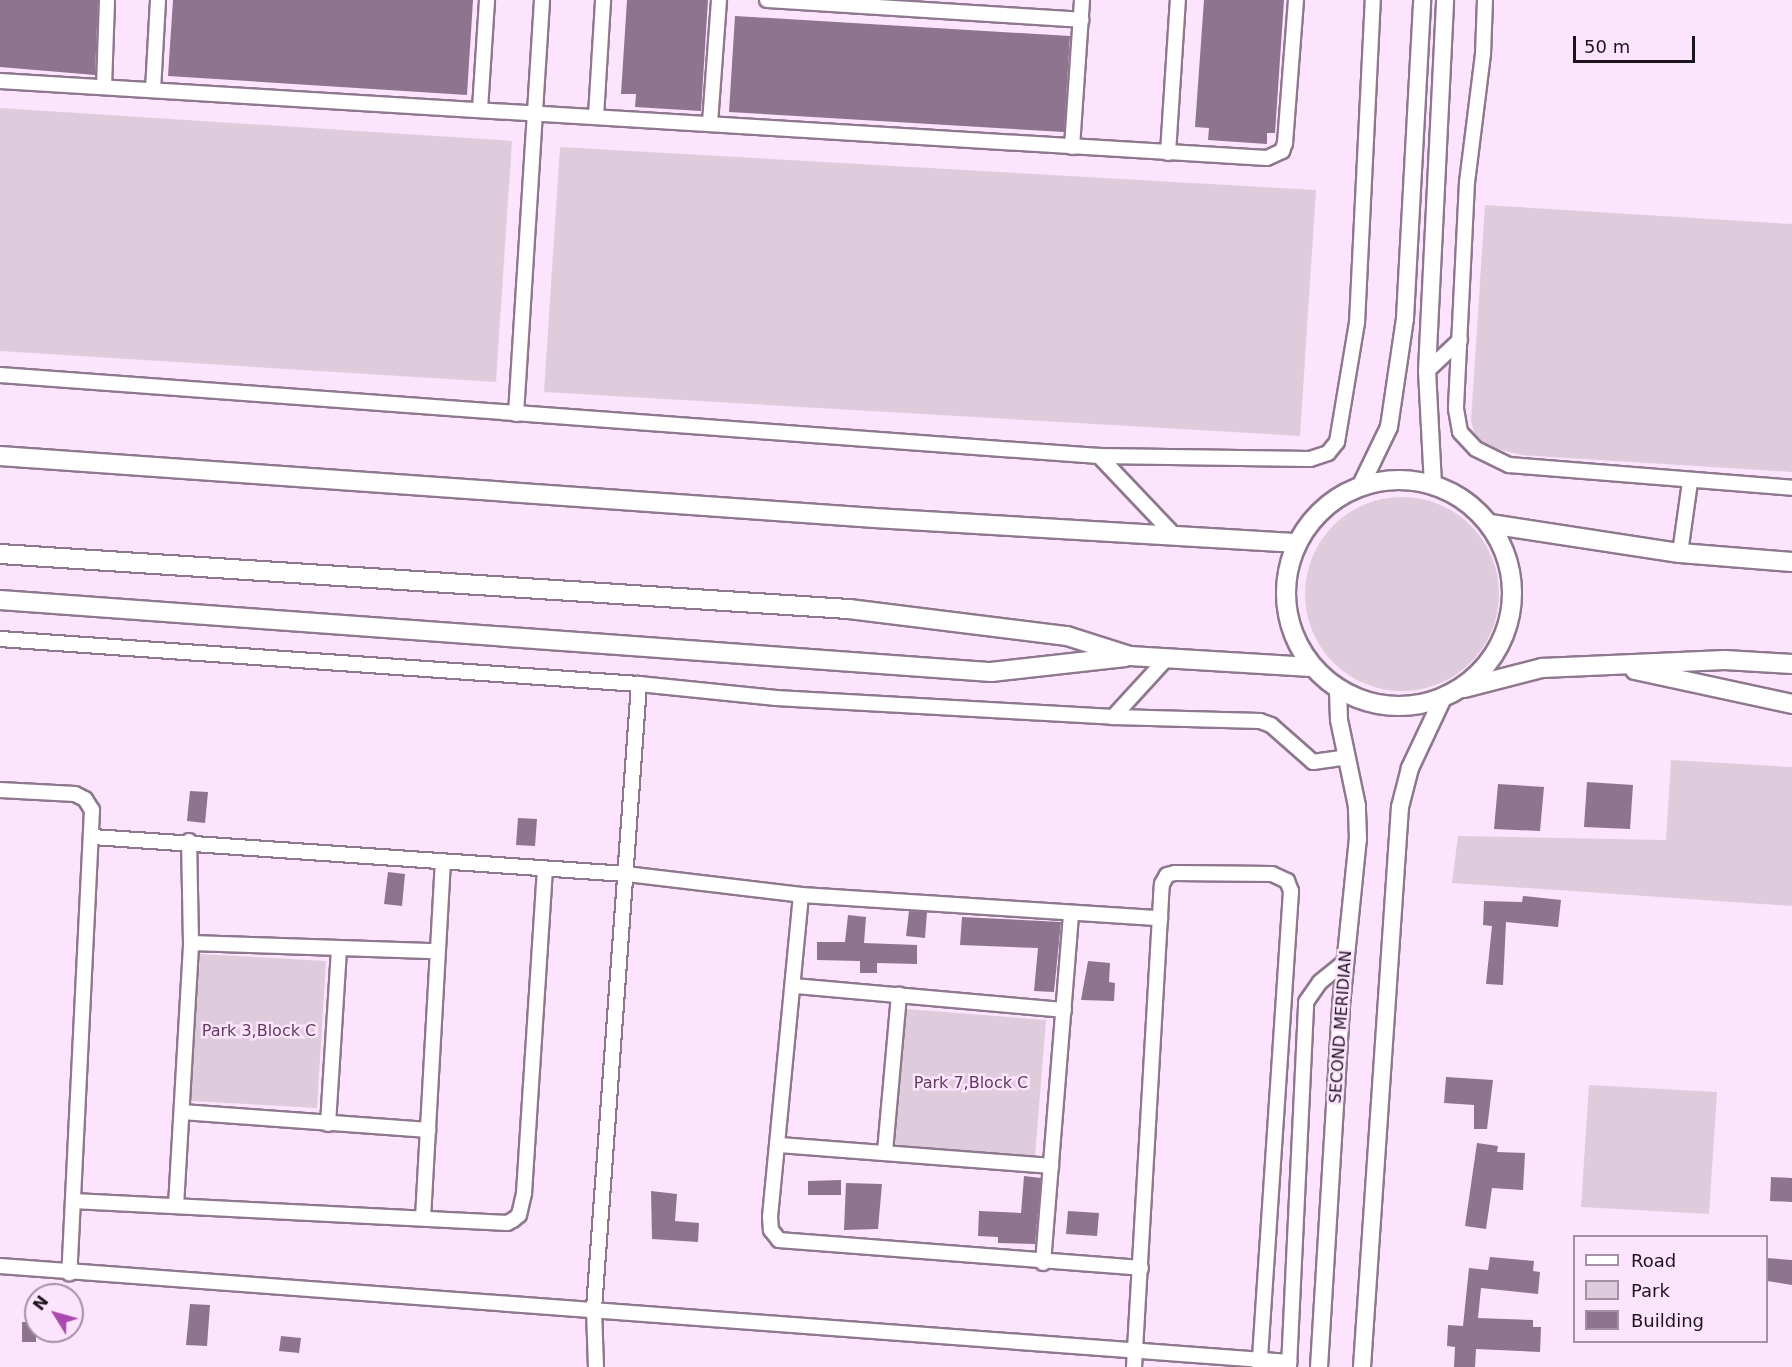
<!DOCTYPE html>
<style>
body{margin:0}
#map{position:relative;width:1792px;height:1367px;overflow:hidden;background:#fde4fd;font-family:"DejaVu Sans",sans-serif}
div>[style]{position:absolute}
.green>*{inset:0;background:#deccdd}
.round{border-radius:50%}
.building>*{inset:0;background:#8e748e}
.roads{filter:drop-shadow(2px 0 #8e788e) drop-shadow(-2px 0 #8e788e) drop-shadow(0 2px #8e788e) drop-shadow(0 -2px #8e788e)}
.minor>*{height:14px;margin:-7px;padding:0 7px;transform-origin:7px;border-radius:7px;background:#fff}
.tertiary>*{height:16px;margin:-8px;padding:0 8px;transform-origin:8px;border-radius:8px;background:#fff}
.secondary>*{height:18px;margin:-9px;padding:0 9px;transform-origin:9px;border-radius:9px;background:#fff}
.secondary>.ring{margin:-9px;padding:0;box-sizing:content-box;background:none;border:18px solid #fff;border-radius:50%}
span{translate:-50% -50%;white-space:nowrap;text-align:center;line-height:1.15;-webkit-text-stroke:5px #fde4fd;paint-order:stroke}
.street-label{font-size:16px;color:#1d151d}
.park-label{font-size:16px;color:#603a61}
.legend{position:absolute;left:1573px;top:1235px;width:195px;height:108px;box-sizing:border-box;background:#fde4fd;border:2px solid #a391a3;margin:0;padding:8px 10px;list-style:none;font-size:18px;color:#1d151d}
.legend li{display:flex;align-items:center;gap:12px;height:30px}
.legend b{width:30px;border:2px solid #a391a3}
.north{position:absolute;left:24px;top:1283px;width:60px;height:60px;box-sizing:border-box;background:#fde4fd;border:2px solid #a391a3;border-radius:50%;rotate:307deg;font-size:16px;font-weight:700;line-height:24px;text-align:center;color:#1d151d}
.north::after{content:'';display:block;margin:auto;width:21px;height:27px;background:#ac49af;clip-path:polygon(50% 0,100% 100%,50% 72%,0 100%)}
.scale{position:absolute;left:1573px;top:36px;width:122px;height:27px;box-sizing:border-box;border:3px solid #1d151d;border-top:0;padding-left:8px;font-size:18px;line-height:21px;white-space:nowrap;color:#1d151d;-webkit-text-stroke:4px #fde4fd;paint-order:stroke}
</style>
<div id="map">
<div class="green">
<div style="clip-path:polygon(0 108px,512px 141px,496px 382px,0 351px)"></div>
<div style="clip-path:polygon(560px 147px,1316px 190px,1300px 436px,544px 392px)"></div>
<div style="clip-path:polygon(1485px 205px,1792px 224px,1792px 472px,1522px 455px,1489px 447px,1475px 436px,1471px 421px)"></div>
<div class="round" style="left:1305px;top:497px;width:194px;height:194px"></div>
<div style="clip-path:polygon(1671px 760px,1792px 767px,1792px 906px,1452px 883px,1458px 836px,1666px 840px)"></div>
<div style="clip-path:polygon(200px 954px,326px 961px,317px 1108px,191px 1101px)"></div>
<div style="clip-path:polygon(907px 1009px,1046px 1020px,1035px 1156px,895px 1145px)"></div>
<div style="clip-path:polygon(1589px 1085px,1717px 1092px,1709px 1214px,1581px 1207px)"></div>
</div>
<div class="building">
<div style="clip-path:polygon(0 0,98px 0,95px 75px,0 67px)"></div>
<div style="clip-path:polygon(173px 0,473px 0,467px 95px,168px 76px)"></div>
<div style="clip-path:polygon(627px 0,708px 0,701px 111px,635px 107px,636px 94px,621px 94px)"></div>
<div style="clip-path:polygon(1204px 0,1284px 0,1275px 133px,1267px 133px,1267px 144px,1208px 140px,1209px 128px,1195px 127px)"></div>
<div style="clip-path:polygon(735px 16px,1070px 36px,1064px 132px,729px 112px)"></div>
<div style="clip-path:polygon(1587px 782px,1633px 785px,1630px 829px,1584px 827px)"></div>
<div style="clip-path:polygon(1498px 784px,1544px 787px,1540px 831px,1494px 829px)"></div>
<div style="clip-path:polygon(190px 791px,208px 792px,205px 823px,187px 821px)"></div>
<div style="clip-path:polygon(518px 818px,537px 819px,535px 846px,516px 845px)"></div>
<div style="clip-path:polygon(388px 872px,405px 874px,402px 906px,384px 904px)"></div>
<div style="clip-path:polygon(1523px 896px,1561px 900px,1558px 927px,1506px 922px,1503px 985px,1486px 984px,1492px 926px,1483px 925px,1484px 901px,1522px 902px)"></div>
<div style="clip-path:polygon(909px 911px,927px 912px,925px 938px,906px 936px)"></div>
<div style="clip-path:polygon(848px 915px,866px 917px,864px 943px,917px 945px,917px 964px,877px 963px,877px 973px,860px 973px,860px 961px,817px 960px,817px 942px,845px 942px)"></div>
<div style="clip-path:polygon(962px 917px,1061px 922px,1054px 992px,1034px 991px,1038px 948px,960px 945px)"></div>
<div style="clip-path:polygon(1088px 961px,1110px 963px,1109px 982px,1115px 983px,1114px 1001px,1081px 1000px)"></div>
<div style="clip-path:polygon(1446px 1077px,1493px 1080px,1487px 1129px,1474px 1129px,1474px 1105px,1444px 1103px)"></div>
<div style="clip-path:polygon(1477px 1143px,1498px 1146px,1497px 1152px,1525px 1153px,1523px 1190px,1492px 1188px,1486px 1229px,1465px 1226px)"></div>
<div style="clip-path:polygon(1024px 1176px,1041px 1178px,1035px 1244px,998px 1243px,998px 1237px,978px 1236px,979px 1211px,1021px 1213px)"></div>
<div style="clip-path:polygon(1771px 1177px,1792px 1178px,1792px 1202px,1770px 1201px)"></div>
<div style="clip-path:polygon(841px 1180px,841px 1195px,808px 1195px,808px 1181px)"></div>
<div style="clip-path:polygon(846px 1183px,882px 1184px,878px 1229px,844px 1230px)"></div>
<div style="clip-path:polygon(651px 1191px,677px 1194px,675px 1221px,699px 1223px,698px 1242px,652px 1239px)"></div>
<div style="clip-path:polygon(1068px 1211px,1099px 1213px,1097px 1236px,1066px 1234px)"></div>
<div style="clip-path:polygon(1490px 1257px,1534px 1261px,1533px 1271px,1540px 1272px,1538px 1294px,1481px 1288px,1478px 1318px,1533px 1320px,1533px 1327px,1541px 1327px,1540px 1352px,1476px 1349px,1475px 1367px,1454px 1367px,1455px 1347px,1447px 1346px,1448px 1325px,1463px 1326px,1469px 1268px,1488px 1270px)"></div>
<div style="clip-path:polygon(1767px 1258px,1792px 1260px,1792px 1285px,1767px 1281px)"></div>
<div style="clip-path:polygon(190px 1304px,210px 1305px,207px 1346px,186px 1345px)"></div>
<div style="clip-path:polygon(22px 1322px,36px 1322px,36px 1342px,22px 1342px)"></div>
<div style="clip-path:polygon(281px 1336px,301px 1338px,299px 1353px,279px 1351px)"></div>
</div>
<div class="roads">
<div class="minor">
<div style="left:767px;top:0;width:315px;rotate:3.6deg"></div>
<div style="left:1485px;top:0;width:54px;rotate:92.1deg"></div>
<div style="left:1483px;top:54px;width:129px;rotate:97.1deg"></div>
<div style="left:1467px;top:182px;width:227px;rotate:92.8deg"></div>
<div style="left:1456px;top:409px;width:23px;rotate:80deg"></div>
<div style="left:1460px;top:432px;width:23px;rotate:47deg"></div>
<div style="left:1476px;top:449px;width:37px;rotate:26deg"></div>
<div style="left:1509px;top:465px;width:284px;rotate:4.6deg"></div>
<div style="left:0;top:81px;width:1269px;rotate:3.48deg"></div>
<div style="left:1267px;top:158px;width:17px;rotate:-25deg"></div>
<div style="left:1282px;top:151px;width:9px;rotate:-69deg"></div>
<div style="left:1285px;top:143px;width:143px;rotate:-85.6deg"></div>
<div style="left:104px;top:87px;width:87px;rotate:-88deg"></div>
<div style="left:153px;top:90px;width:90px;rotate:-86.8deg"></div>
<div style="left:480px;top:109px;width:109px;rotate:-86.3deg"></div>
<div style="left:596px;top:116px;width:116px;rotate:-86.5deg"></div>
<div style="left:710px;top:123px;width:123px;rotate:-85.8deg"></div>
<div style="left:1072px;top:147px;width:147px;rotate:-86.1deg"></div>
<div style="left:1168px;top:153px;width:153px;rotate:-86.3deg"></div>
<div style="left:1427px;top:371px;width:45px;rotate:-43.2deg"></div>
<div style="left:0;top:375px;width:1102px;rotate:4.22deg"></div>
<div style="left:1099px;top:456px;width:211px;rotate:0.8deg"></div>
<div style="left:1310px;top:459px;width:19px;rotate:-18deg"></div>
<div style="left:1328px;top:453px;width:14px;rotate:-51deg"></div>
<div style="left:1337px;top:442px;width:121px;rotate:-80.5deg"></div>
<div style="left:1357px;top:323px;width:323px;rotate:-87.2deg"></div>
<div style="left:516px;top:414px;width:415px;rotate:-86.4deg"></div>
<div style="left:1099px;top:456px;width:109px;rotate:46.5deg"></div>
<div style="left:1680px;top:553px;width:72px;rotate:-82deg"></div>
<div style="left:0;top:639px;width:641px;rotate:4.03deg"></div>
<div style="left:639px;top:684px;width:138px;rotate:5.8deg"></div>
<div style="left:776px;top:698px;width:338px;rotate:3.2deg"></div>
<div style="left:1113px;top:717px;width:147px;rotate:1.6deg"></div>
<div style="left:1260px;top:721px;width:12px;rotate:20deg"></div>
<div style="left:1271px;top:725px;width:56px;rotate:41.4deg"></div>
<div style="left:1313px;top:762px;width:34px;rotate:-8deg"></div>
<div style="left:1113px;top:717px;width:80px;rotate:-47.5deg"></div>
<div style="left:0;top:790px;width:75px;rotate:3.1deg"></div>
<div style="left:75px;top:794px;width:11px;rotate:27deg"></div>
<div style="left:85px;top:799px;width:13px;rotate:58deg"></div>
<div style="left:92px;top:810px;width:464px;rotate:92.8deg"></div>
<div style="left:93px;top:837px;width:534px;rotate:3.97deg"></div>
<div style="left:626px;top:874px;width:176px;rotate:6.8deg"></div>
<div style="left:801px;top:895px;width:360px;rotate:3.7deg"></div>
<div style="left:801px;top:895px;width:323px;rotate:95.5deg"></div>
<div style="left:770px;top:1217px;width:13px;rotate:86deg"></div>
<div style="left:771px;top:1230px;width:13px;rotate:51deg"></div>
<div style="left:779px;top:1240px;width:363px;rotate:4.4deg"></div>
<div style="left:191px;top:943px;width:246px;rotate:1.9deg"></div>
<div style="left:795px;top:986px;width:270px;rotate:5.1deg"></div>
<div style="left:182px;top:1112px;width:247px;rotate:4.2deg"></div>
<div style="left:328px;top:1124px;width:175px;rotate:-86.4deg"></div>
<div style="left:780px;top:1145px;width:272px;rotate:4.4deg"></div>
<div style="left:885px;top:1152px;width:158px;rotate:-84.9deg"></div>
<div style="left:73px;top:1201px;width:435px;rotate:2.9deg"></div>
<div style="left:507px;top:1223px;width:7px;rotate:-27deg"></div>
<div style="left:513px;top:1220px;width:8px;rotate:-40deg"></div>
<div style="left:519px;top:1215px;width:23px;rotate:-77deg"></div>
<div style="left:524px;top:1193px;width:324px;rotate:-86.3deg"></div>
<div style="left:176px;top:1206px;width:263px;rotate:-86.7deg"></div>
<div style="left:191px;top:943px;width:102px;rotate:-91.1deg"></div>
<div style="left:423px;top:1218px;width:355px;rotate:-86.8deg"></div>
<div style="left:1043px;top:1263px;width:350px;rotate:-85.4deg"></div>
<div style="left:0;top:1266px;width:1293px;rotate:4.26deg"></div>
<div style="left:596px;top:1367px;width:58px;rotate:-92deg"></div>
<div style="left:594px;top:1309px;width:627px;rotate:-85.88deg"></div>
<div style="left:1134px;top:1367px;width:471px;rotate:-86.7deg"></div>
<div style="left:1161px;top:897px;width:13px;rotate:-86deg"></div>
<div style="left:1162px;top:884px;width:10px;rotate:-61deg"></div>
<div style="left:1167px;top:875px;width:8px;rotate:-14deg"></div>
<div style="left:1175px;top:873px;width:97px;rotate:0.6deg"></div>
<div style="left:1272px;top:874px;width:17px;rotate:25deg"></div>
<div style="left:1287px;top:881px;width:11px;rotate:68deg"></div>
<div style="left:1291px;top:891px;width:477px;rotate:93.8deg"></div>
<div style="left:1289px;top:1367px;width:365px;rotate:-87.3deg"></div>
<div style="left:1306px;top:1002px;width:24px;rotate:-55deg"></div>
<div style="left:1320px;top:982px;width:33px;rotate:-39deg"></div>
</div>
<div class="tertiary">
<div style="left:1361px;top:485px;width:64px;rotate:-64.2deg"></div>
<div style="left:1389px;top:427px;width:110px;rotate:-81.6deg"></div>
<div style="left:1405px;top:318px;width:318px;rotate:-86.9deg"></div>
<div style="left:1433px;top:485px;width:114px;rotate:-93deg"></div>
<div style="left:1427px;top:371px;width:371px;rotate:-87.2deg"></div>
<div style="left:1319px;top:1367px;width:363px;rotate:-86.5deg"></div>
<div style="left:1341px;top:1005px;width:167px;rotate:-84.2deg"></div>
<div style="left:1358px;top:839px;width:33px;rotate:-92deg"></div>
<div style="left:1357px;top:806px;width:88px;rotate:-101.8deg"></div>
<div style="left:1339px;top:720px;width:31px;rotate:-92deg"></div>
<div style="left:1362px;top:1367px;width:561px;rotate:-86.12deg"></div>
<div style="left:1400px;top:807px;width:40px;rotate:-75.6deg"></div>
<div style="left:1410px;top:768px;width:77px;rotate:-64.8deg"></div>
</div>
<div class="secondary">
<div style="left:0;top:456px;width:877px;rotate:4.05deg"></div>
<div style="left:875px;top:518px;width:423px;rotate:3.4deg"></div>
<div class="ring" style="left:1286px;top:480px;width:208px;height:208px"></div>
<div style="left:1490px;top:524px;width:192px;rotate:8.7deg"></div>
<div style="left:1680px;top:553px;width:112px;rotate:4.6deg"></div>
<div style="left:0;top:554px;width:851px;rotate:3.71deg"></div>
<div style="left:849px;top:609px;width:220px;rotate:7.1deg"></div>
<div style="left:1067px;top:636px;width:66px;rotate:17.6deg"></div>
<div style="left:1130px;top:656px;width:181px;rotate:3.5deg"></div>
<div style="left:0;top:600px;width:994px;rotate:4.16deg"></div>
<div style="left:991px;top:672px;width:135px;rotate:-6.4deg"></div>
<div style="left:1635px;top:670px;width:161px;rotate:12.2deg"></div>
<div style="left:1464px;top:688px;width:81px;rotate:-14.4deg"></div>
<div style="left:1542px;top:668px;width:183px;rotate:-2.5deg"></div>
<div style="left:1725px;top:660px;width:67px;rotate:3.4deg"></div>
</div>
</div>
<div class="street-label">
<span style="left:1341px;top:1027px;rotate:-86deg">SECOND MERIDIAN</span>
</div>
<div class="park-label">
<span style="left:259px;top:1031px">Park 3,Block C</span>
<span style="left:971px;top:1083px">Park 7,Block C</span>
</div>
<ul class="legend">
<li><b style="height:8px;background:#fff"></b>Road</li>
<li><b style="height:16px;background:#deccdd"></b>Park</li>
<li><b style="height:16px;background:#8e748e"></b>Building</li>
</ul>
<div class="north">N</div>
<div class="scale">50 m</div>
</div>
